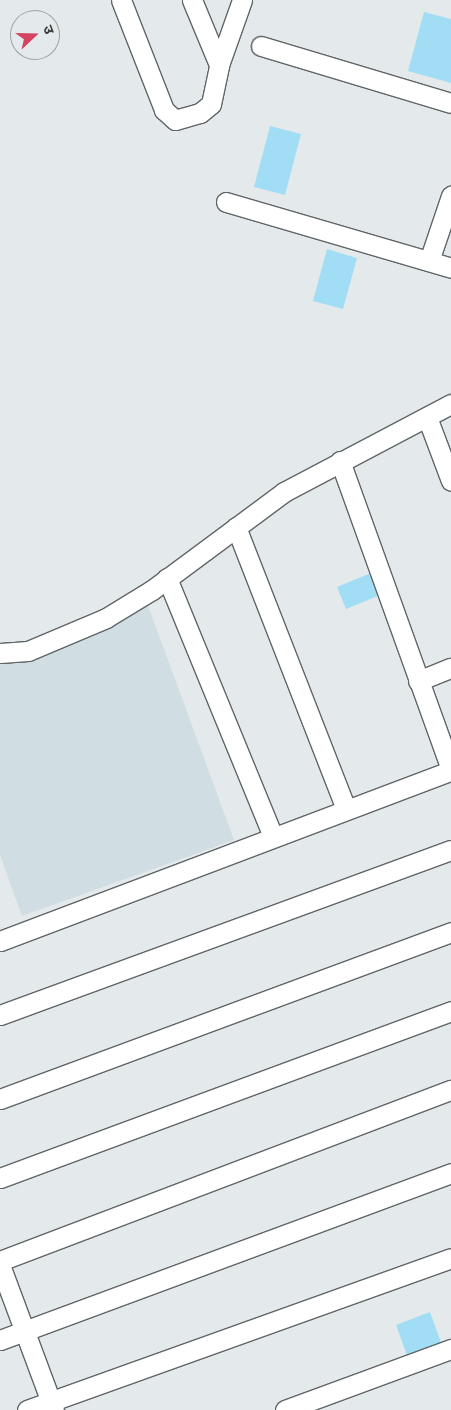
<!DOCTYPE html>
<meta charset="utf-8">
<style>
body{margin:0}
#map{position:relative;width:451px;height:1410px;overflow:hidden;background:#e4e9eb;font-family:"Nunito Sans","Noto Sans Devanagari",sans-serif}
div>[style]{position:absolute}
.built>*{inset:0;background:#d0dde2}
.building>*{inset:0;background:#a1def5}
.roads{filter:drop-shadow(1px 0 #616567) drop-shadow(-1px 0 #616567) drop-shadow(0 1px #616567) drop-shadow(0 -1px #616567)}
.street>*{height:19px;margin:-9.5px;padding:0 9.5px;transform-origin:9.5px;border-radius:9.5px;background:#fff}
span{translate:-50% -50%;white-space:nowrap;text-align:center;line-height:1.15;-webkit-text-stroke:4.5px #e4e9eb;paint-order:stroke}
.north{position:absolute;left:10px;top:10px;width:50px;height:50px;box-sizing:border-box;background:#e4e9eb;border:1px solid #a0a4a5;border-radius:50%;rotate:69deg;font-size:14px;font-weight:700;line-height:20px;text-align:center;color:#3a3c3c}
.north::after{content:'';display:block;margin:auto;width:18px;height:22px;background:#d44360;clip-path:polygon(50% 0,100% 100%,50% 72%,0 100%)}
</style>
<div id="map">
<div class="built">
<div style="clip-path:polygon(147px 603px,234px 840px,22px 916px,0 855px,0 665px)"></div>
</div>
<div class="building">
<div style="clip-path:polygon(424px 12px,451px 19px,451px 83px,408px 71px)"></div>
<div style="clip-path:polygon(270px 126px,301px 134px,285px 195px,254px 187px)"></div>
<div style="clip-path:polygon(327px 249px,357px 258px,343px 309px,313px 301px)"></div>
<div style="clip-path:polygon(376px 571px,385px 593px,346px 609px,337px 587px)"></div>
<div style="clip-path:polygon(430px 1312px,443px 1348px,409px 1361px,396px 1325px)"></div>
</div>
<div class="roads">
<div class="street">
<div style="left:121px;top:0;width:118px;rotate:68.6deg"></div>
<div style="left:164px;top:110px;width:15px;rotate:42deg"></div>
<div style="left:175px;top:120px;width:26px;rotate:-16deg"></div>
<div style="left:200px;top:113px;width:14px;rotate:-39deg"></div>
<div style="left:211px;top:104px;width:40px;rotate:-78deg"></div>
<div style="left:219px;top:65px;width:69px;rotate:-70.5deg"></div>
<div style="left:192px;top:0;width:70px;rotate:67.4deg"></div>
<div style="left:261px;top:46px;width:198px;rotate:16.7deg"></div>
<div style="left:226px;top:202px;width:234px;rotate:16.3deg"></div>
<div style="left:429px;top:261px;width:69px;rotate:-71.3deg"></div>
<div style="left:427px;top:417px;width:68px;rotate:69.4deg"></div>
<div style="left:340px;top:461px;width:327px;rotate:70.2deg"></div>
<div style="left:236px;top:527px;width:303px;rotate:68.7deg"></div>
<div style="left:167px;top:578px;width:280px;rotate:67.7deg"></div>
<div style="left:0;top:653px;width:28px;rotate:-4deg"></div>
<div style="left:28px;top:651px;width:85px;rotate:-22.9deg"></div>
<div style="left:106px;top:618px;width:54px;rotate:-31.3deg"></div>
<div style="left:152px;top:590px;width:164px;rotate:-36.6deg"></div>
<div style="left:284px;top:492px;width:189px;rotate:-27.8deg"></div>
<div style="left:418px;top:681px;width:35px;rotate:-22deg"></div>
<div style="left:0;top:941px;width:482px;rotate:-20.7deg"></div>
<div style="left:0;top:1015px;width:480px;rotate:-20.1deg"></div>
<div style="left:0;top:1099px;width:481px;rotate:-20.3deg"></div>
<div style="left:0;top:1178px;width:481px;rotate:-20.3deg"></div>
<div style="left:0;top:1261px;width:482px;rotate:-20.8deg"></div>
<div style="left:0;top:1265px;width:155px;rotate:69.6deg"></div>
<div style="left:0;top:1340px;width:481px;rotate:-20.3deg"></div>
<div style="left:27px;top:1410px;width:450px;rotate:-19.7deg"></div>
<div style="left:285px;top:1410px;width:177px;rotate:-20.2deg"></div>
</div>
</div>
<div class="north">उ</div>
</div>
